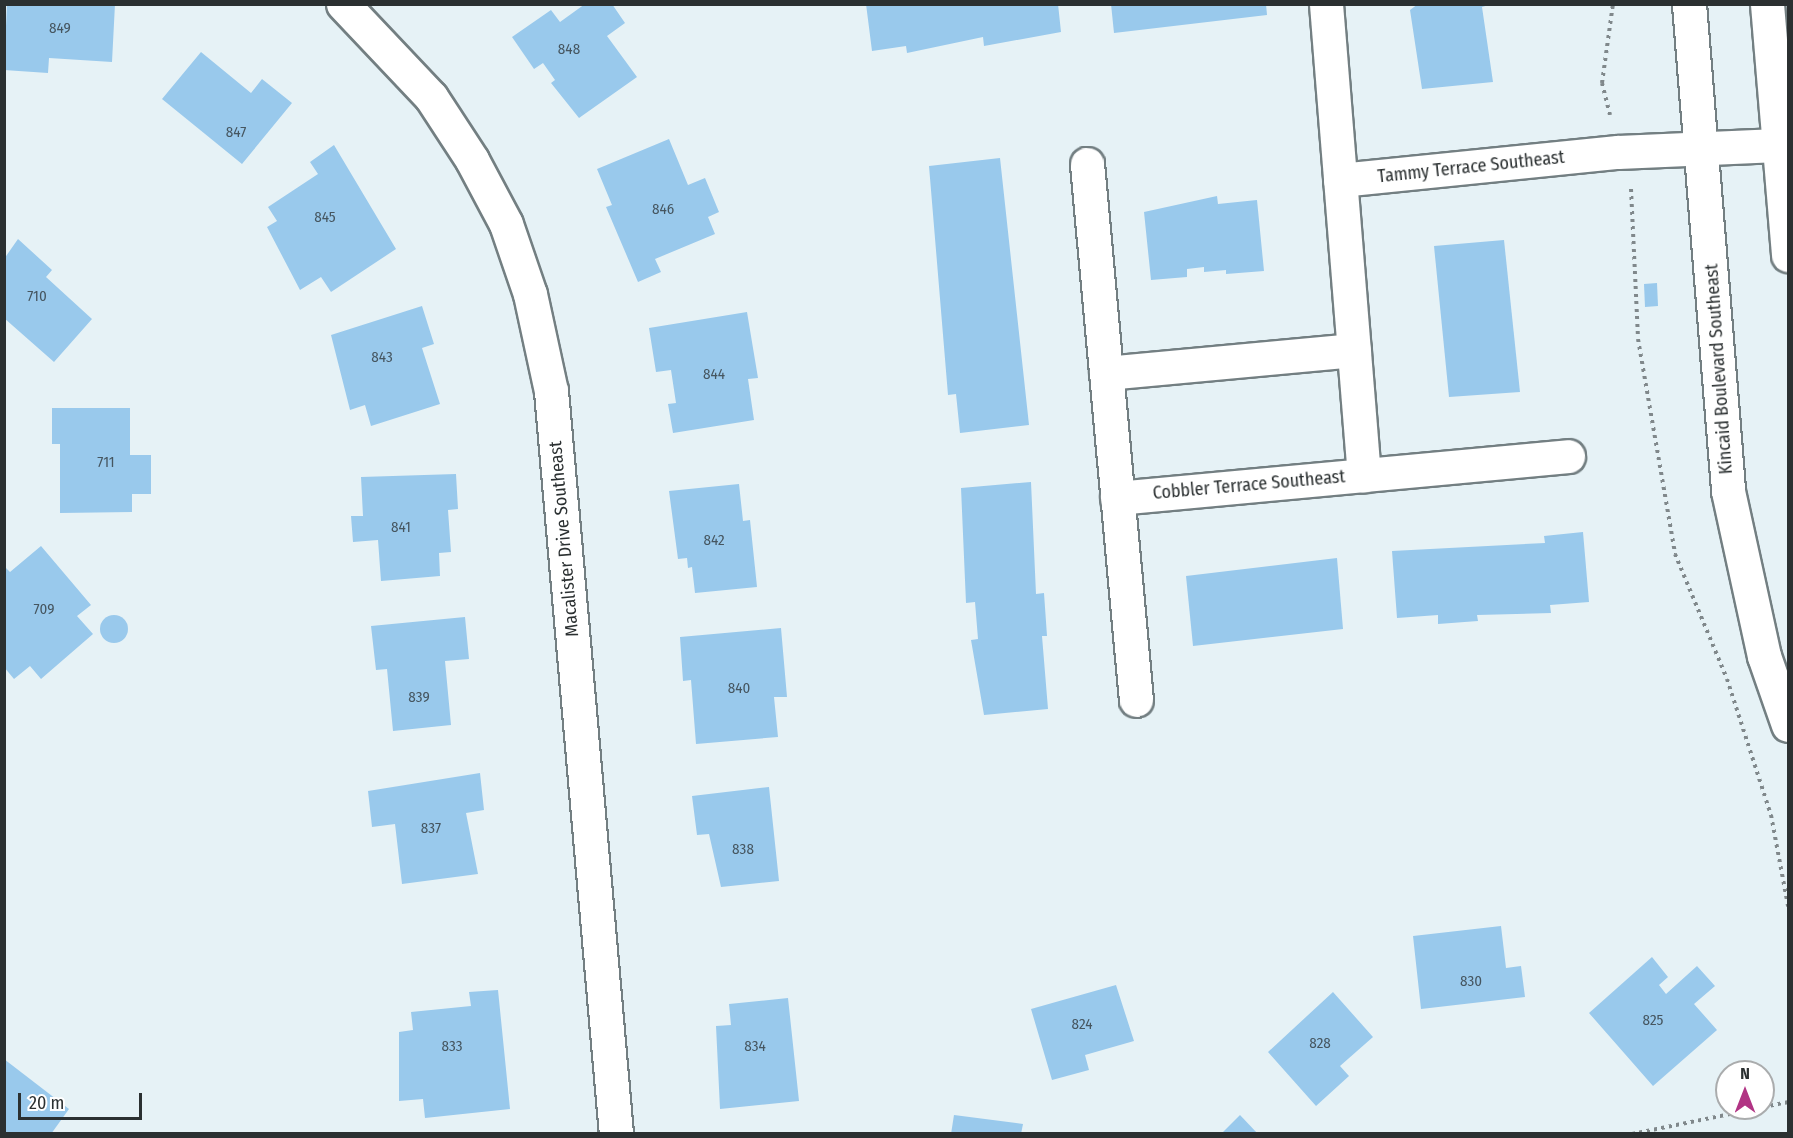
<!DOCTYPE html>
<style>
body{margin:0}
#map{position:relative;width:1793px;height:1138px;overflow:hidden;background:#e6f2f6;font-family:"Fira Sans Condensed",sans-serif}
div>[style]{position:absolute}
.building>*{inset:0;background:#99c9ec}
.round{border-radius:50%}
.path>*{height:4px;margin-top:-2px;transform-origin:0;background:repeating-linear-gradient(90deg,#80888b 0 3px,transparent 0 7.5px)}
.roads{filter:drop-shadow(2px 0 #737f82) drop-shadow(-2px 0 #737f82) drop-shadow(0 2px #737f82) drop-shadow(0 -2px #737f82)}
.street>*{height:33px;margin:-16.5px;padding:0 16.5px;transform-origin:16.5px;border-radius:16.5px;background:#fff}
.secondary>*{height:33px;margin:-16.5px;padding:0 16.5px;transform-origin:16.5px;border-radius:16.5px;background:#fff}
span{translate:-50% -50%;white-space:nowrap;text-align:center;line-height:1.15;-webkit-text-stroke:6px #fff;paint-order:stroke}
.number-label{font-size:15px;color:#465660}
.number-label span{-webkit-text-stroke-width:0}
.street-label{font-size:18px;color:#2b3031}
.frame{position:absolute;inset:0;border:6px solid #2b3031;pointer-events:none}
.north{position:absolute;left:1715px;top:1060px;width:60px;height:60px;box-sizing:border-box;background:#fff;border:2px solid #aaacad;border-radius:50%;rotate:0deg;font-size:16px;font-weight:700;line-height:24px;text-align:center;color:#2b3031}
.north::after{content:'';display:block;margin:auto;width:21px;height:27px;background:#b13484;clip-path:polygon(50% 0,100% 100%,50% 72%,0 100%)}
.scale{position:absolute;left:18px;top:1093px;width:124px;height:27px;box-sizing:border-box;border:3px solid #2b3031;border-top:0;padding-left:8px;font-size:18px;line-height:21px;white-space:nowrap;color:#2b3031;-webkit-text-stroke:4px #fff;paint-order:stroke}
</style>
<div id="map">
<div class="building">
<div style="clip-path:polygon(7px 4px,115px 4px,112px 62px,49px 58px,48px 73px,4px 70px)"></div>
<div style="clip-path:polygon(585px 4px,612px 4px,625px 23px,607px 36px,637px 77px,579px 118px,551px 83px,555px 80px,543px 63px,534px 69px,512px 37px,551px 10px,560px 22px)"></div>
<div style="clip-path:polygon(866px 4px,1058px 4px,1061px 32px,984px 46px,983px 37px,907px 53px,906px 46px,872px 51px)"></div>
<div style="clip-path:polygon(1111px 4px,1266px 4px,1267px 15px,1114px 33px)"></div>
<div style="clip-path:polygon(1418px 4px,1492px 4px,1482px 7px,1493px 82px,1422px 89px,1410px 10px)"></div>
<div style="clip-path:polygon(201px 52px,251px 93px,262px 79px,292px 103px,242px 164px,162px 99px)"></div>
<div style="clip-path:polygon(669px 139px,688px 185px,705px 178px,719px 212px,708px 217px,715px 234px,655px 259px,661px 272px,638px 282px,606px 207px,612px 205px,597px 169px)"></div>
<div style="clip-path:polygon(334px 145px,396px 249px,331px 292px,321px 277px,300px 290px,267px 227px,277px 221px,268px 207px,318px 174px,310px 162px)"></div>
<div style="clip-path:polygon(1000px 158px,1029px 425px,960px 433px,956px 394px,948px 395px,929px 166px)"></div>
<div style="clip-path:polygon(1217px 196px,1218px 204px,1257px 200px,1264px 271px,1226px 274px,1226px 270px,1204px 272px,1204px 267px,1187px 269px,1187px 277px,1151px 280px,1144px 212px)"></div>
<div style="clip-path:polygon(18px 239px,52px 270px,46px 277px,92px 319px,54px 362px,4px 318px,4px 259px)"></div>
<div style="clip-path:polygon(1504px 240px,1520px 392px,1449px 397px,1434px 246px)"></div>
<div style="clip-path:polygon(1657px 283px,1658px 306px,1645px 307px,1644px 284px)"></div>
<div style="clip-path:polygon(422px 306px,434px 344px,422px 348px,440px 404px,371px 426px,365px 405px,350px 410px,331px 335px)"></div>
<div style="clip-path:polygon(747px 312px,758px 378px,748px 379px,754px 420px,673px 433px,668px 404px,676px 403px,671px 370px,656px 372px,649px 328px)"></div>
<div style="clip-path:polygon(52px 408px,130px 408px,130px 455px,151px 455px,151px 494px,132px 494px,132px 512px,60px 513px,60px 444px,52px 444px)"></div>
<div style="clip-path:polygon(456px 474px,458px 509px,448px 510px,451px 552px,439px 553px,440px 576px,381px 581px,378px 540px,353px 542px,351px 516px,363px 516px,361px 477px)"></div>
<div style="clip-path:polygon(1031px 482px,1036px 594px,1044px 593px,1047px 636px,1042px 636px,1048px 709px,984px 715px,971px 640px,978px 639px,975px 602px,966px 603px,961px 488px)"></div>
<div style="clip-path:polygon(739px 484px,743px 521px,750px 520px,757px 587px,695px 593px,692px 567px,688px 568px,687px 558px,678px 559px,669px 491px)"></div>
<div style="clip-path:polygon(1583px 532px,1589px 602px,1550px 605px,1551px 613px,1477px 615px,1478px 621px,1438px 624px,1438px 615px,1397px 618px,1392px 551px,1545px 543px,1544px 536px)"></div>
<div style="clip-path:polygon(41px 546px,91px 605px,77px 616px,93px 634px,41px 679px,30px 666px,14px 679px,4px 667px,4px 566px,10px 572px)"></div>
<div style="clip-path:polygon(1337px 558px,1343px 629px,1193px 646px,1186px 576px)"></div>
<div class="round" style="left:100px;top:615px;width:28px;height:28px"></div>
<div style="clip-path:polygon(465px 617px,469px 659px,445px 661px,451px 725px,393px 731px,387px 669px,376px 670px,371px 626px)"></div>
<div style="clip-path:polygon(781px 628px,787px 697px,774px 697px,778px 737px,696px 744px,691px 680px,683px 681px,680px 637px)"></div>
<div style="clip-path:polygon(480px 773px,484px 810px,466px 813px,478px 874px,402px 884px,395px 824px,372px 827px,368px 791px)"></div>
<div style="clip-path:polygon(769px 787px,779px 881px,721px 887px,709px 834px,697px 835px,692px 796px)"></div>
<div style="clip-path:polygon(1501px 926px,1506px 968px,1521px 966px,1525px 997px,1421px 1009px,1413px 936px)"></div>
<div style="clip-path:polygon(1652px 957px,1668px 977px,1659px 985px,1666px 994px,1697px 966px,1715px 986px,1694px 1004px,1717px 1030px,1653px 1086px,1589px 1013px)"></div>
<div style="clip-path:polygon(1116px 985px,1134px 1041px,1085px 1055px,1089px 1070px,1052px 1080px,1031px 1009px)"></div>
<div style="clip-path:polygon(498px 990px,510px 1109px,425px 1118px,423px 1099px,399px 1101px,399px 1032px,413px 1030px,411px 1012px,471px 1006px,469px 992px)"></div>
<div style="clip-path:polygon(1333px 992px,1373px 1037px,1340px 1066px,1349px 1076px,1316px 1106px,1268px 1052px)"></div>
<div style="clip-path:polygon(788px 998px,799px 1101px,720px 1109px,716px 1026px,731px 1025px,729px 1004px)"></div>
<div style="clip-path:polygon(4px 1059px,69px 1109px,51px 1134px,4px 1134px)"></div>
<div style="clip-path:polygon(954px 1115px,1023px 1124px,1021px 1134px,951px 1134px)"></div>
<div style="clip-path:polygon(1240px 1115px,1258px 1134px,1221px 1134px)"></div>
</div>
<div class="path">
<div style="left:1610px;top:115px;width:33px;rotate:-104deg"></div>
<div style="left:1602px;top:83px;width:80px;rotate:-82.1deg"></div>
<div style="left:1631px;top:189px;width:150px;rotate:87.3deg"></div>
<div style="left:1638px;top:339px;width:218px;rotate:80.2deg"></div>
<div style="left:1675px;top:554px;width:135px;rotate:67.4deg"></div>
<div style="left:1727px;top:679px;width:143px;rotate:72.1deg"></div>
<div style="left:1771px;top:815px;width:93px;rotate:79.4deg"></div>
<div style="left:1763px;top:1107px;width:25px;rotate:-11deg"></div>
<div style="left:1632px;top:1134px;width:131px;rotate:-11.5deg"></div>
</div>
<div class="roads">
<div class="street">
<div style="left:343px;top:4px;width:128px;rotate:46.6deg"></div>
<div style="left:431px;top:97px;width:75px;rotate:56.9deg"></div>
<div style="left:472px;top:160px;width:72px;rotate:62deg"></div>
<div style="left:506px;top:224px;width:74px;rotate:71.1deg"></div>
<div style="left:530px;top:294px;width:99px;rotate:77.8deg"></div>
<div style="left:551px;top:391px;width:746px;rotate:85deg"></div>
<div style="left:1326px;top:4px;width:473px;rotate:85.4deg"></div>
<div style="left:1087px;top:164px;width:538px;rotate:84.78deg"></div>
<div style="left:1340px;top:180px;width:279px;rotate:-5.8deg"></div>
<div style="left:1618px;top:152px;width:160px;rotate:-2.5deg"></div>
<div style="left:1106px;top:373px;width:249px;rotate:-5.3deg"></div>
<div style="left:1117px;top:498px;width:453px;rotate:-5.3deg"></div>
</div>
<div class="secondary">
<div style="left:1689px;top:4px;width:489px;rotate:85.4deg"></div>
<div style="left:1728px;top:491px;width:169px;rotate:77.7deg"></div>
<div style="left:1764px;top:656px;width:73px;rotate:70.8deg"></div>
<div style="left:1767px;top:4px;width:252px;rotate:85.2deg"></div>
</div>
</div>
<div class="number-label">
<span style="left:60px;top:29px">849</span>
<span style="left:569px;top:50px">848</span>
<span style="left:236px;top:133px">847</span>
<span style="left:663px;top:210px">846</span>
<span style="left:325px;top:218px">845</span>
<span style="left:37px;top:297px">710</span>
<span style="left:382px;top:358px">843</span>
<span style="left:714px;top:375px">844</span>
<span style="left:106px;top:463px">711</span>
<span style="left:401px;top:528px">841</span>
<span style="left:714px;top:541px">842</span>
<span style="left:44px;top:610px">709</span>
<span style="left:739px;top:689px">840</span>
<span style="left:419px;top:698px">839</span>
<span style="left:431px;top:829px">837</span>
<span style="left:743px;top:850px">838</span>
<span style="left:1471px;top:982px">830</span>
<span style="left:1653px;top:1021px">825</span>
<span style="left:1082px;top:1025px">824</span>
<span style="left:1320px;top:1044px">828</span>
<span style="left:452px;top:1047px">833</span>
<span style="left:755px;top:1047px">834</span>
</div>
<div class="street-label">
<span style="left:1471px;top:167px;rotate:-6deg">Tammy Terrace Southeast</span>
<span style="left:1719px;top:369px;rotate:-94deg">Kincaid Boulevard Southeast</span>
<span style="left:1249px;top:485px;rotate:-5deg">Cobbler Terrace Southeast</span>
<span style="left:564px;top:539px;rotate:-95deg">Macalister Drive Southeast</span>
</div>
<div class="frame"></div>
<div class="north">N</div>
<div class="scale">20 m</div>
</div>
